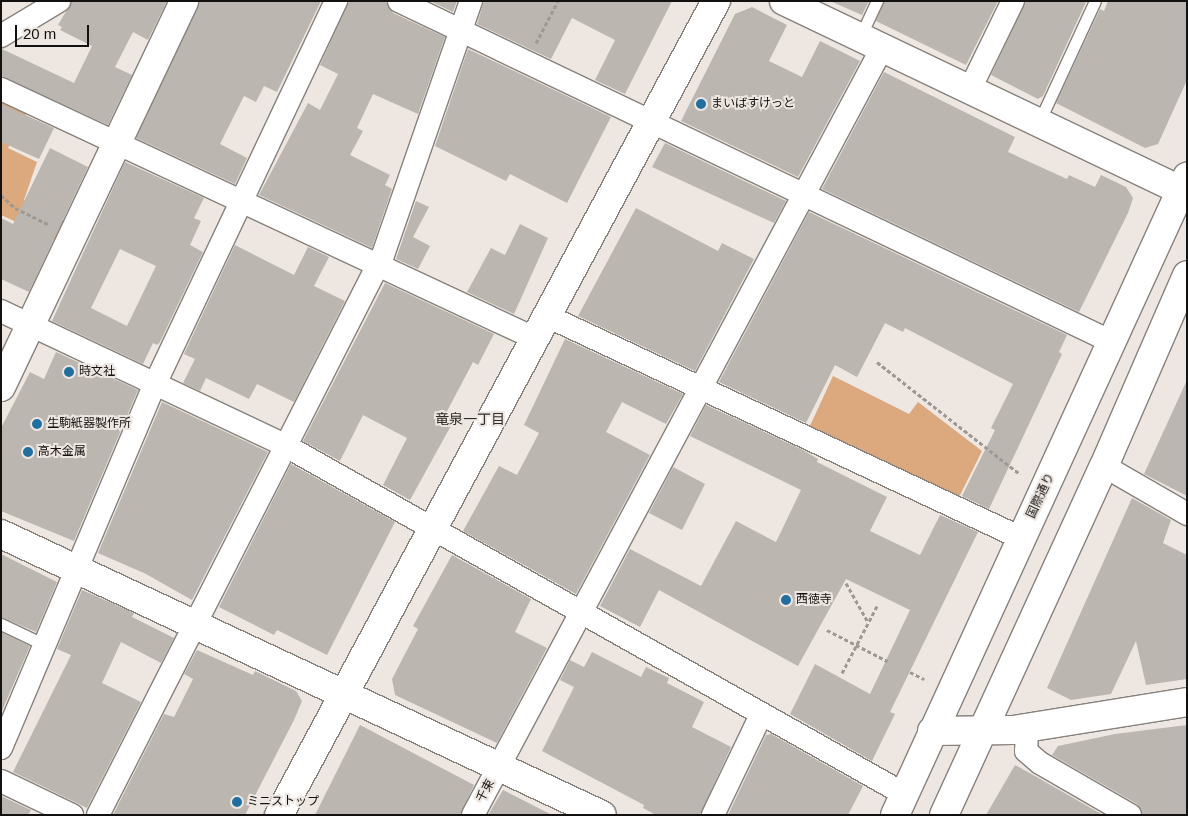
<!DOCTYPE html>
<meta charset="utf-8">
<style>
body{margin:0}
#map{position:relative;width:1188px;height:816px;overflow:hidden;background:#ede6e1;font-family:Helvetica,"Noto Sans JP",sans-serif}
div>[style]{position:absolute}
.green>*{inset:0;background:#dba97d}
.building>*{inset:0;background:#bcb6b0}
.path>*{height:3px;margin-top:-1.5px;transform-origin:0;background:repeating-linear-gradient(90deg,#9d9894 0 4px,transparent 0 6.5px)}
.roads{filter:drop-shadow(1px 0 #87817c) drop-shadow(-1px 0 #87817c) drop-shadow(0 1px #87817c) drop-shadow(0 -1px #87817c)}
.service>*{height:11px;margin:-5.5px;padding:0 5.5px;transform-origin:5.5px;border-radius:5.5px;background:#fff}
.minor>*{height:22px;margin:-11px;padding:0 11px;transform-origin:11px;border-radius:11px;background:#fff}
.tertiary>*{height:28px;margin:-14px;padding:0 14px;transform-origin:14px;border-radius:14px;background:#fff}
.secondary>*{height:28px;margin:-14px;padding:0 14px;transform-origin:14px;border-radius:14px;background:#fff}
.dots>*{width:14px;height:14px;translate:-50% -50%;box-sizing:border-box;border:2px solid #ede6e1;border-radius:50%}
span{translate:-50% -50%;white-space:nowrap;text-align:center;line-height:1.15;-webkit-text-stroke:4px #ede6e1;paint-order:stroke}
.poi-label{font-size:12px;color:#13110f}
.left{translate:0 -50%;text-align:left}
.street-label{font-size:12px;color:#13110f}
.neighbourhood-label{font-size:14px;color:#312c28}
.frame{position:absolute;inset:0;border:2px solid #13110f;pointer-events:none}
.scale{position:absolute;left:15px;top:25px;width:74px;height:22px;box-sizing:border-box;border:2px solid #13110f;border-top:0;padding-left:6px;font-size:15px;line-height:18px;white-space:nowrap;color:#13110f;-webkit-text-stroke:4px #ede6e1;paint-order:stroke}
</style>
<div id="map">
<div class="green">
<div style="clip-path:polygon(1px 99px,27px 112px,8px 148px,37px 162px,24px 200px,65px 221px,56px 240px,1px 215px)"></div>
<div style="clip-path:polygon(833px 376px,909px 414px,918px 402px,982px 451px,959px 497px,809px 428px)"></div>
</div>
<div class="building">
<div style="clip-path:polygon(72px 1px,167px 1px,148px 40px,133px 32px,115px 67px,132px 75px,108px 125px,1px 76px,2px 49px,74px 83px,92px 46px,60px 30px,62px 27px,58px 25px)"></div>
<div style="clip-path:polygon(199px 1px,321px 1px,277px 92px,264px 86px,256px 102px,244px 96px,220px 144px,247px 158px,235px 184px,136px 138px)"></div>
<div style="clip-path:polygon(349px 1px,386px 1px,393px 13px,445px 37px,418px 114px,373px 94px,357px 128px,363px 131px,350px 155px,390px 175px,385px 185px,392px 189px,372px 248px,259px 195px,308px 103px,320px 110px,338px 74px,320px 65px)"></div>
<div style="clip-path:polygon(430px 1px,457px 1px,453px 12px)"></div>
<div style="clip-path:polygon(484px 1px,672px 1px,625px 94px,595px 80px,615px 40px,572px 18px,551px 59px,477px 24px)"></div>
<div style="clip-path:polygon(830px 1px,869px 1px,862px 15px)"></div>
<div style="clip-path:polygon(884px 1px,998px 1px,966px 65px,876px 21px)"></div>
<div style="clip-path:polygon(1026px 1px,1086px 2px,1043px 96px,1038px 99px,991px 75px)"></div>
<div style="clip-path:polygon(1108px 1px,1187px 1px,1187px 80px,1158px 144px,1145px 148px,1056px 103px,1100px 9px,1104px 11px)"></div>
<div style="clip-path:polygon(752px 7px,787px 25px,769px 61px,802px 77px,820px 41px,860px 61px,798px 177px,681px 121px,735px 14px)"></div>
<div style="clip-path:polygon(468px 49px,611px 117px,567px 203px,510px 174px,506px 181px,435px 146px)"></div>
<div style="clip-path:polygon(884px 72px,1015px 137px,1008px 152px,1067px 179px,1069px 175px,1095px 187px,1101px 175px,1126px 187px,1133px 198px,1128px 213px,1079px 312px,822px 189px)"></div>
<div style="clip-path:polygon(1px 104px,54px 128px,39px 159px,1px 142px)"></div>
<div style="clip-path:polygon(665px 143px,786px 201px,774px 223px,652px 167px)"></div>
<div style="clip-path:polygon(50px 148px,88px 167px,29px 292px,1px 279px,1px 218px,13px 224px)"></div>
<div style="clip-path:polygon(evenodd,125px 162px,204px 198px,194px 218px,201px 221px,190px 245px,203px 252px,160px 342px,157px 345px,153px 343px,143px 364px,52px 321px,125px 162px,120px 249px,156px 266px,127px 326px,91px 308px,120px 249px)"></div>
<div style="clip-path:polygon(416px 201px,429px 207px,413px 237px,430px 246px,418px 269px,396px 259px)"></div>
<div style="clip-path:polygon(636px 208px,718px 251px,722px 243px,754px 259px,695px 371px,578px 316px)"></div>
<div style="clip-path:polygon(809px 212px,1067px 335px,1059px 352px,1062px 354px,989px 509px,962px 496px,995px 430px,991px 428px,1013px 384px,905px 328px,903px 332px,885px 323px,857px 377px,835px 365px,806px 423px,719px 382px)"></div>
<div style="clip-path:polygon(520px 224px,548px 238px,514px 314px,467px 292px,491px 248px,505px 255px)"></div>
<div style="clip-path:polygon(235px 245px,294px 275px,308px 247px,329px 257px,314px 286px,345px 301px,294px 402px,257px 384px,249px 399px,206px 378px,200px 391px,183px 383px,195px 359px,184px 354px)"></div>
<div style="clip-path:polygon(385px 283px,494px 334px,478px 365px,473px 362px,444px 417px,453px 422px,410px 500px,383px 485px,407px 438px,363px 415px,340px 461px,303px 441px)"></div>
<div style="clip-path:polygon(565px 339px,683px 394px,666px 424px,622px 402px,606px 432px,650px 455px,576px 594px,463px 531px,499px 466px,517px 475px,539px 433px,524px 425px)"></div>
<div style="clip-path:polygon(56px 352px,138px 390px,74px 541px,1px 511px,1px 428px,30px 372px,44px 379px)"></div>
<div style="clip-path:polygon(1187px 380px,1187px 496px,1144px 474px)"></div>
<div style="clip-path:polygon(162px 402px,268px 452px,192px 600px,146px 574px,98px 553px)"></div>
<div style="clip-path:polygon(706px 405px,801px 449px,818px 459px,817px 462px,887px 497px,870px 531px,920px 555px,940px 515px,978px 532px,890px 712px,895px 714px,872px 761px,790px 714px,815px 664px,870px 694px,910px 610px,846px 579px,798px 666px,659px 590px,640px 627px,600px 606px,630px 549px,701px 586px,736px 521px,776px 542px,801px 490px,690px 436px)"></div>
<div style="clip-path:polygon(291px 464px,395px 522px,327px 655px,277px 630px,274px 635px,219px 607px)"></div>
<div style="clip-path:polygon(673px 467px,705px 484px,682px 530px,649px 513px)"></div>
<div style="clip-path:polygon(1132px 498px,1171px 520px,1163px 543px,1187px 555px,1187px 679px,1146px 685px,1136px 641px,1111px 694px,1071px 700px,1047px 688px)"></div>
<div style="clip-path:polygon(1px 554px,57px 582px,36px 632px,1px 617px)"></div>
<div style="clip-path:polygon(452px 555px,531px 599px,515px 632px,547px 648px,497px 743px,395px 695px,392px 679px,418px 629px,413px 626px)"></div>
<div style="clip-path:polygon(82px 590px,134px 613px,132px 617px,174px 638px,161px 663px,121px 642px,102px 683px,141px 702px,87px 808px,13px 772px,71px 655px,57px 649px)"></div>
<div style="clip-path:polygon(1px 632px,30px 646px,1px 713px)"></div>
<div style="clip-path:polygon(197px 650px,253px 675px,255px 671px,296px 691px,302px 701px,294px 720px,245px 815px,113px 815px,164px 714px,174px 717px,193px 679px,184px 674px)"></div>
<div style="clip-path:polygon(592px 652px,641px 677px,646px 667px,669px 678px,667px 683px,704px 702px,692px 727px,731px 747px,700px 815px,656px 815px,643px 808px,644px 805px,542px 751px,574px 687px,560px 680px,570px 660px,584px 667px)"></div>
<div style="clip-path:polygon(360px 725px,474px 785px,460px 815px,315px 815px)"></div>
<div style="clip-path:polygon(1187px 725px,1187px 815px,1143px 815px,1137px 804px,1052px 755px,1058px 746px,1115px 734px)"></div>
<div style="clip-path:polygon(771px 734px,863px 786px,848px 815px,728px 815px,766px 735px)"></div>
<div style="clip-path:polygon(1015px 765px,1035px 776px,1103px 815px,986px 815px)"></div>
<div style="clip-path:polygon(503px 790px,552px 815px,488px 815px)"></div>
<div style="clip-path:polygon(1px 796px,31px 810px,28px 815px,1px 815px)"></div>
</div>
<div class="path">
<div style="left:536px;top:43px;width:47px;rotate:-62.4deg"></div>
<div style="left:1px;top:195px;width:19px;rotate:43deg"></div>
<div style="left:15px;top:208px;width:39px;rotate:26deg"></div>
<div style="left:877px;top:362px;width:182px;rotate:38.1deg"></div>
<div style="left:846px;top:583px;width:45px;rotate:60.6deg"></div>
<div style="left:827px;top:630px;width:68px;rotate:27.3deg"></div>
<div style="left:910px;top:672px;width:16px;rotate:27deg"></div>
<div style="left:842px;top:673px;width:76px;rotate:-62.4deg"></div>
</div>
<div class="roads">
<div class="service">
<div style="left:860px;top:37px;width:40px;rotate:-65deg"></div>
<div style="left:1039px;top:122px;width:133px;rotate:-65.2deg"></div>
<div style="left:1px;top:624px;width:49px;rotate:25.5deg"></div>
</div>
<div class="minor">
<div style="left:399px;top:1px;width:790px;rotate:25.56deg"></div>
<div style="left:1px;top:36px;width:68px;rotate:-31.1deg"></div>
<div style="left:1px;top:89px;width:588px;rotate:25.04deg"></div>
<div style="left:970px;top:89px;width:98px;rotate:-64deg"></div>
<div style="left:1px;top:311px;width:315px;rotate:25.3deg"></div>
<div style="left:286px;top:446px;width:709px;rotate:29.38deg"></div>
<div style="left:547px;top:316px;width:523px;rotate:25.1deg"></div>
<div style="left:1104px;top:466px;width:96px;rotate:30deg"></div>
<div style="left:1027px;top:728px;width:23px;rotate:92deg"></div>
<div style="left:1026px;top:751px;width:18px;rotate:41deg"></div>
<div style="left:1040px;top:763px;width:104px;rotate:30deg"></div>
<div style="left:1px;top:748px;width:395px;rotate:-67.1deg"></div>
<div style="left:155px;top:384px;width:424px;rotate:-64.7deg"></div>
<div style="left:1px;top:781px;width:79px;rotate:25.6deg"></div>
<div style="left:98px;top:815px;width:628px;rotate:-63.03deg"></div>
<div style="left:383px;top:255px;width:269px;rotate:-70.9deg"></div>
<div style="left:473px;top:815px;width:869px;rotate:-61.93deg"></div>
<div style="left:713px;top:815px;width:111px;rotate:-64.4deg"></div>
</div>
<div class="tertiary">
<div style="left:784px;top:1px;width:446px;rotate:25.5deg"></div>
<div style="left:1px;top:387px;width:427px;rotate:-64.6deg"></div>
<div style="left:1px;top:534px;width:663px;rotate:25.06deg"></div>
<div style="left:932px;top:731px;width:81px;rotate:-0.7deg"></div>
<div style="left:1013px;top:730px;width:176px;rotate:-9.1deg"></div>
<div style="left:279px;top:815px;width:924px;rotate:-61.77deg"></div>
</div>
<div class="secondary">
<div style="left:895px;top:815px;width:702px;rotate:-65.41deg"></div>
<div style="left:944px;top:815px;width:384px;rotate:-65.4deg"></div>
<div style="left:1104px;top:466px;width:208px;rotate:-66.5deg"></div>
</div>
</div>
<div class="dots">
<div style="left:701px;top:104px;background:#206fa1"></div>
<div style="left:69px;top:372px;background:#206fa1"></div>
<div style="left:37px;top:424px;background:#206fa1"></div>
<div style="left:28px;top:452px;background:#206fa1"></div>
<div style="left:786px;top:600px;background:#206fa1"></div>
<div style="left:237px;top:802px;background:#206fa1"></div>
</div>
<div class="poi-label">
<span class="left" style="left:711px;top:104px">まいばすけっと</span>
<span class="left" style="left:79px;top:372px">時文社</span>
<span class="left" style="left:47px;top:424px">生駒紙器製作所</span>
<span class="left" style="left:38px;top:452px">高木金属</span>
<span class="left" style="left:796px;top:600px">西徳寺</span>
<span class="left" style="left:247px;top:802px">ミニストップ</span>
</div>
<div class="street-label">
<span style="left:1041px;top:496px;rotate:-65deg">国際通り</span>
<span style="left:486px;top:791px;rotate:-62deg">千束</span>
</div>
<div class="neighbourhood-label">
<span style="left:470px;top:419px">竜泉一丁目</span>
</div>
<div class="frame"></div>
<div class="scale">20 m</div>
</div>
